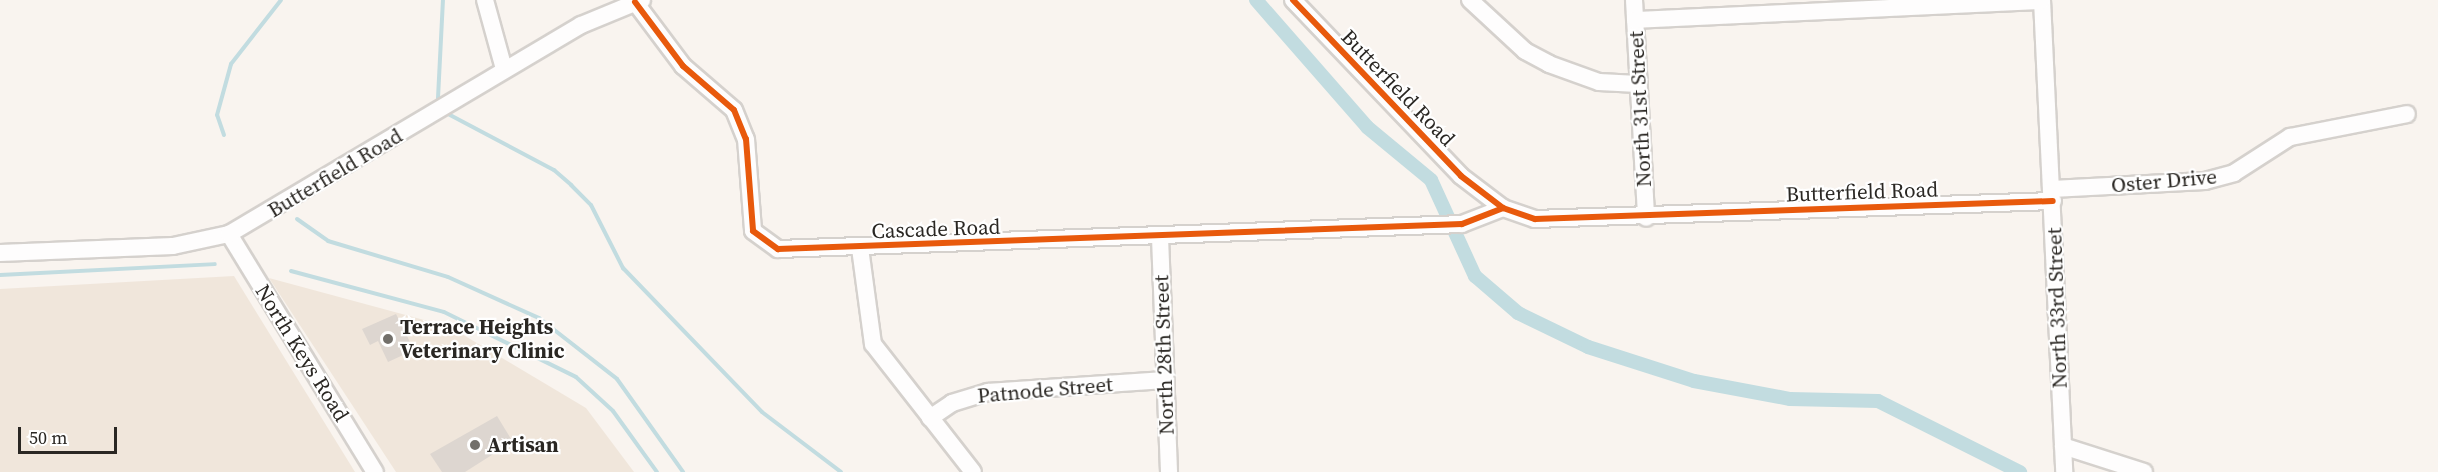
<!DOCTYPE html>
<style>
body{margin:0}
#map{position:relative;width:2438px;height:472px;overflow:hidden;background:#f9f4ef;font-family:"Source Serif 4",serif}
div>[style]{position:absolute}
.built>*{inset:0;background:#f0e6db}
.stream>*{height:4px;margin:-2px;padding:0 2px;transform-origin:2px;border-radius:2px;background:#c2dce0}
.canal>*{height:14px;margin:-7px;padding:0 7px;transform-origin:7px;border-radius:7px;background:#c2dce0}
.building>*{inset:0;background:#ddd6d0}
.roads{filter:drop-shadow(2px 0 #d5d1cd) drop-shadow(-2px 0 #d5d1cd) drop-shadow(0 2px #d5d1cd) drop-shadow(0 -2px #d5d1cd)}
.minor>*{height:16px;margin:-8px;padding:0 8px;transform-origin:8px;border-radius:8px;background:#fefdfd}
.cycleway>*{height:6px;margin:-3px;padding:0 3px;transform-origin:3px;border-radius:3px;background:#e8590c}
.dots>*{width:16px;height:16px;translate:-50% -50%;box-sizing:border-box;border:3px solid #fff;border-radius:50%}
span{translate:-50% -50%;white-space:nowrap;text-align:center;line-height:1.15;-webkit-text-stroke:4.5px #fff;paint-order:stroke}
.street-label{font-size:21px;color:#2a2723}
.poi-label{font-size:21px;color:#2a2723;font-weight:700}
.left{translate:0 -50%;text-align:left}
.scale{position:absolute;left:18px;top:427px;width:99px;height:27px;box-sizing:border-box;border:3px solid #2a2723;border-top:0;padding-left:8px;font-size:18px;line-height:21px;white-space:nowrap;color:#2a2723;-webkit-text-stroke:4px #fff;paint-order:stroke}
</style>
<div id="map">
<div class="built">
<div style="clip-path:polygon(234px 276px,355px 472px,0 472px,0 289px)"></div>
<div style="clip-path:polygon(269px 278px,450px 327px,586px 408px,634px 472px,396px 472px)"></div>
</div>
<div class="stream">
<div style="left:438px;top:98px;width:98px;rotate:-87.1deg"></div>
<div style="left:450px;top:115px;width:118px;rotate:27.9deg"></div>
<div style="left:554px;top:170px;width:23px;rotate:41deg"></div>
<div style="left:571px;top:185px;width:28px;rotate:45deg"></div>
<div style="left:591px;top:205px;width:71px;rotate:63.1deg"></div>
<div style="left:623px;top:268px;width:200px;rotate:46deg"></div>
<div style="left:762px;top:412px;width:99px;rotate:37.2deg"></div>
<div style="left:224px;top:135px;width:21px;rotate:-109deg"></div>
<div style="left:217px;top:115px;width:53px;rotate:-74.6deg"></div>
<div style="left:231px;top:64px;width:81px;rotate:-52deg"></div>
<div style="left:297px;top:219px;width:38px;rotate:35deg"></div>
<div style="left:328px;top:241px;width:125px;rotate:16.7deg"></div>
<div style="left:448px;top:277px;width:100px;rotate:24.3deg"></div>
<div style="left:539px;top:318px;width:99px;rotate:38deg"></div>
<div style="left:617px;top:379px;width:114px;rotate:54.6deg"></div>
<div style="left:291px;top:271px;width:158px;rotate:15deg"></div>
<div style="left:444px;top:312px;width:147px;rotate:26.2deg"></div>
<div style="left:576px;top:377px;width:50px;rotate:42.6deg"></div>
<div style="left:613px;top:411px;width:75px;rotate:54.2deg"></div>
<div style="left:0;top:275px;width:215px;rotate:-2.9deg"></div>
</div>
<div class="canal">
<div style="left:1256px;top:0;width:169px;rotate:48.8deg"></div>
<div style="left:1367px;top:127px;width:83px;rotate:39.6deg"></div>
<div style="left:1431px;top:180px;width:106px;rotate:65.4deg"></div>
<div style="left:1475px;top:276px;width:57px;rotate:40.7deg"></div>
<div style="left:1518px;top:313px;width:78px;rotate:25.9deg"></div>
<div style="left:1588px;top:347px;width:111px;rotate:17.8deg"></div>
<div style="left:1694px;top:381px;width:98px;rotate:10.6deg"></div>
<div style="left:1790px;top:399px;width:88px;rotate:1.3deg"></div>
<div style="left:1878px;top:401px;width:159px;rotate:26.6deg"></div>
</div>
<div class="building">
<div style="clip-path:polygon(396px 314px,414px 350px,388px 362px,378px 341px,370px 345px,362px 329px)"></div>
<div style="clip-path:polygon(497px 416px,511px 439px,506px 446px,465px 472px,442px 472px,430px 454px)"></div>
</div>
<div class="roads">
<div class="minor">
<div style="left:485px;top:0;width:72px;rotate:74.6deg"></div>
<div style="left:1293px;top:0;width:243px;rotate:46.3deg"></div>
<div style="left:1461px;top:176px;width:53px;rotate:37.3deg"></div>
<div style="left:1503px;top:208px;width:34px;rotate:19deg"></div>
<div style="left:1535px;top:219px;width:518px;rotate:-1.99deg"></div>
<div style="left:1470px;top:0;width:75px;rotate:42.8deg"></div>
<div style="left:1525px;top:51px;width:27px;rotate:28deg"></div>
<div style="left:1549px;top:64px;width:53px;rotate:19.8deg"></div>
<div style="left:1599px;top:82px;width:39px;rotate:3deg"></div>
<div style="left:1634px;top:0;width:218px;rotate:86.8deg"></div>
<div style="left:2042px;top:0;width:473px;rotate:87.3deg"></div>
<div style="left:635px;top:2px;width:80px;rotate:53.1deg"></div>
<div style="left:683px;top:66px;width:67px;rotate:40.8deg"></div>
<div style="left:734px;top:110px;width:31px;rotate:68deg"></div>
<div style="left:746px;top:139px;width:92px;rotate:85.6deg"></div>
<div style="left:753px;top:231px;width:31px;rotate:36deg"></div>
<div style="left:778px;top:249px;width:684px;rotate:-2.09deg"></div>
<div style="left:1462px;top:224px;width:44px;rotate:-21.3deg"></div>
<div style="left:1635px;top:20px;width:407px;rotate:-2.7deg"></div>
<div style="left:2052px;top:189px;width:153px;rotate:-3deg"></div>
<div style="left:2205px;top:181px;width:30px;rotate:-15deg"></div>
<div style="left:2234px;top:173px;width:67px;rotate:-32.7deg"></div>
<div style="left:2290px;top:137px;width:119px;rotate:-11.1deg"></div>
<div style="left:229px;top:234px;width:279px;rotate:58.5deg"></div>
<div style="left:1160px;top:237px;width:235px;rotate:87.8deg"></div>
<div style="left:860px;top:248px;width:97px;rotate:82.3deg"></div>
<div style="left:873px;top:344px;width:162px;rotate:52deg"></div>
<div style="left:0;top:253px;width:173px;rotate:-2.3deg"></div>
<div style="left:173px;top:246px;width:57px;rotate:-12.1deg"></div>
<div style="left:229px;top:234px;width:409px;rotate:-30.7deg"></div>
<div style="left:581px;top:25px;width:66px;rotate:-22.3deg"></div>
<div style="left:930px;top:418px;width:27px;rotate:-34deg"></div>
<div style="left:952px;top:403px;width:38px;rotate:-17deg"></div>
<div style="left:988px;top:392px;width:177px;rotate:-3.9deg"></div>
<div style="left:2063px;top:446px;width:85px;rotate:17.8deg"></div>
</div>
</div>
<div class="cycleway">
<div style="left:1293px;top:0;width:243px;rotate:46.3deg"></div>
<div style="left:1461px;top:176px;width:53px;rotate:37.3deg"></div>
<div style="left:1503px;top:208px;width:34px;rotate:19deg"></div>
<div style="left:1535px;top:219px;width:518px;rotate:-1.99deg"></div>
<div style="left:635px;top:2px;width:80px;rotate:53.1deg"></div>
<div style="left:683px;top:66px;width:67px;rotate:40.8deg"></div>
<div style="left:734px;top:110px;width:31px;rotate:68deg"></div>
<div style="left:746px;top:139px;width:92px;rotate:85.6deg"></div>
<div style="left:753px;top:231px;width:31px;rotate:36deg"></div>
<div style="left:778px;top:249px;width:684px;rotate:-2.09deg"></div>
<div style="left:1462px;top:224px;width:44px;rotate:-21.3deg"></div>
</div>
<div class="dots">
<div style="left:388px;top:339px;background:#726f6a"></div>
<div style="left:475px;top:445px;background:#726f6a"></div>
</div>
<div class="street-label">
<span style="left:1398px;top:88px;rotate:46deg">Butterfield Road</span>
<span style="left:1640px;top:109px;rotate:-93deg">North 31st Street</span>
<span style="left:335px;top:173px;rotate:-31deg">Butterfield Road</span>
<span style="left:2164px;top:181px;rotate:-5deg">Oster Drive</span>
<span style="left:1862px;top:192px;rotate:-2deg">Butterfield Road</span>
<span style="left:936px;top:229px;rotate:-2deg">Cascade Road</span>
<span style="left:2057px;top:308px;rotate:-92deg">North 33rd Street</span>
<span style="left:302px;top:353px;rotate:58deg">North Keys Road</span>
<span style="left:1164px;top:355px;rotate:-92deg">North 28th Street</span>
<span style="left:1045px;top:390px;rotate:-5deg">Patnode Street</span>
</div>
<div class="poi-label">
<span class="left" style="left:400px;top:339px">Terrace Heights<br>Veterinary Clinic</span>
<span class="left" style="left:487px;top:445px">Artisan</span>
</div>
<div class="scale">50 m</div>
</div>
